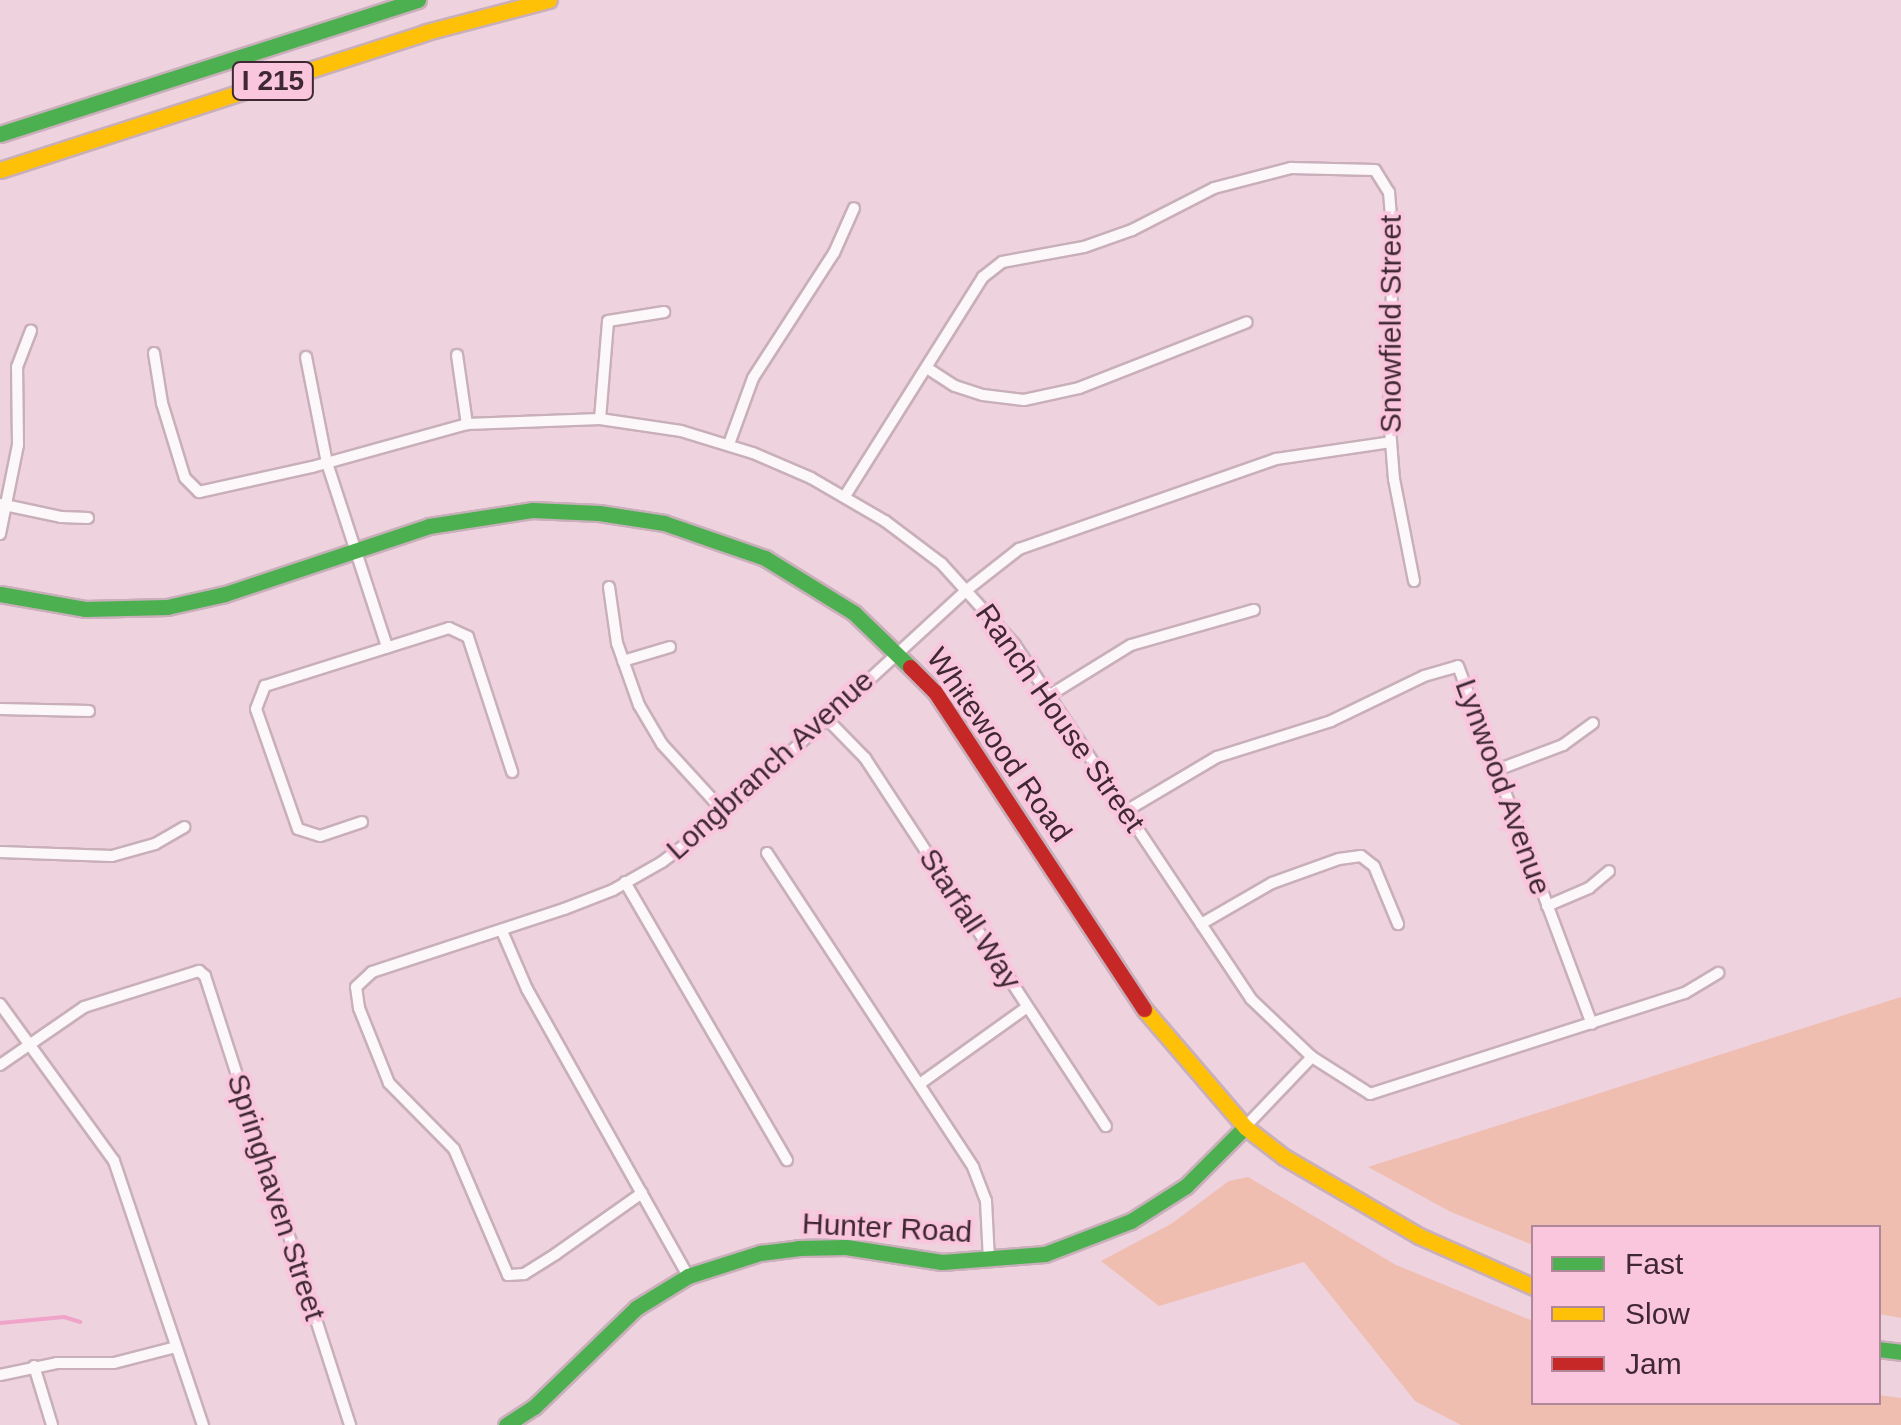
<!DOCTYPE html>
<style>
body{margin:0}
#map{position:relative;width:1901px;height:1425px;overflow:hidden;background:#eed2de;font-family:Helvetica,sans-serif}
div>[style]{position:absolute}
.green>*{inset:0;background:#f0beb0}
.stream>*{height:4px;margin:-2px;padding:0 2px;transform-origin:2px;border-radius:2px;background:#f0a4ca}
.roads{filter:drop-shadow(2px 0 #c8afba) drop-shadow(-2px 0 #c8afba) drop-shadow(0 2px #c8afba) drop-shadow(0 -2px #c8afba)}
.street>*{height:10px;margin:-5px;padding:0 5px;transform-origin:5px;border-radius:5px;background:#fcf8fa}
.fast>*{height:15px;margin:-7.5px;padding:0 7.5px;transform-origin:7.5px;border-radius:7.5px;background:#4caf50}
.slow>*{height:15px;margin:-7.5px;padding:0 7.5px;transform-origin:7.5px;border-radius:7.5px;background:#ffc107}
.jam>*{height:15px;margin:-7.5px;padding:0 7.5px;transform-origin:7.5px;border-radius:7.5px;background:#c62828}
span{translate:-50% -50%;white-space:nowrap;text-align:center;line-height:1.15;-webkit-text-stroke:8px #fac6dd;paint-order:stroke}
.shield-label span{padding:2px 8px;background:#fac6dd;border:2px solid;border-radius:8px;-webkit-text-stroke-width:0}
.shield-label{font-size:28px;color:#402833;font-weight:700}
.street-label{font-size:30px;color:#402833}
.legend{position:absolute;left:1531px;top:1225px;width:350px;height:180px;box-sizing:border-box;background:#fac6dd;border:2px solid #b08799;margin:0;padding:12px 18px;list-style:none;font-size:30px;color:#402833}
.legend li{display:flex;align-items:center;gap:20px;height:50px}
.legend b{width:50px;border:2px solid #b08799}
</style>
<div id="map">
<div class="green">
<div style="clip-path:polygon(1901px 997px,1901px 1318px,1879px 1314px,1878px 1228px,1534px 1228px,1533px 1245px,1451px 1212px,1368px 1167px)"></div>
<div style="clip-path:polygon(1248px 1177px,1396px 1265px,1533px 1321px,1534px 1402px,1878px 1402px,1879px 1395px,1901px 1398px,1901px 1425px,1461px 1425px,1415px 1401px,1304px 1262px,1159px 1306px,1101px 1261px,1171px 1224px,1229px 1181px)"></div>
</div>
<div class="stream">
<div style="left:0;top:1323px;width:64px;rotate:-5.4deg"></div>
<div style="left:64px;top:1317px;width:17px;rotate:17deg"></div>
</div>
<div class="roads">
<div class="street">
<div style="left:154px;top:353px;width:51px;rotate:80.9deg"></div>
<div style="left:162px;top:403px;width:78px;rotate:73deg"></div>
<div style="left:185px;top:478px;width:20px;rotate:45deg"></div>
<div style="left:199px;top:492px;width:116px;rotate:-12.5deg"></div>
<div style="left:312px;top:467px;width:161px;rotate:-15.5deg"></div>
<div style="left:467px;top:424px;width:133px;rotate:-2.2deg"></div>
<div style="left:600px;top:419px;width:82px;rotate:8.4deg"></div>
<div style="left:681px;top:431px;width:75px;rotate:17deg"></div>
<div style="left:753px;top:453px;width:63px;rotate:23.3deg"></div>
<div style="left:811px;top:478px;width:86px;rotate:30.2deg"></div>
<div style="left:885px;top:521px;width:71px;rotate:37deg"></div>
<div style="left:942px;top:564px;width:109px;rotate:48deg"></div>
<div style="left:1015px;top:645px;width:425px;rotate:56.3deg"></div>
<div style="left:1251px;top:999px;width:84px;rotate:43.6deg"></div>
<div style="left:1312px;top:1057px;width:69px;rotate:32.5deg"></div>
<div style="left:1370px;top:1094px;width:331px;rotate:-17.8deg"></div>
<div style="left:1685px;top:993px;width:39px;rotate:-31deg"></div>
<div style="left:457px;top:355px;width:70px;rotate:81.8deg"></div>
<div style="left:306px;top:357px;width:108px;rotate:78.8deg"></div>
<div style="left:327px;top:463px;width:194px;rotate:71.9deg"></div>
<div style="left:927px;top:368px;width:33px;rotate:33deg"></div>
<div style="left:955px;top:386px;width:29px;rotate:18deg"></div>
<div style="left:983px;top:395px;width:41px;rotate:7deg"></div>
<div style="left:1024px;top:400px;width:56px;rotate:-12.3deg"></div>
<div style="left:1079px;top:388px;width:180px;rotate:-21.4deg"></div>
<div style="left:600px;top:419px;width:98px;rotate:-85.3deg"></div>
<div style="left:608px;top:321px;width:57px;rotate:-9.1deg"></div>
<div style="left:729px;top:444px;width:70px;rotate:-70deg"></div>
<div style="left:753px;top:378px;width:149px;rotate:-57.1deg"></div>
<div style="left:834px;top:253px;width:49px;rotate:-66deg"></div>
<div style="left:845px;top:496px;width:259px;rotate:-57.8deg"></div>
<div style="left:983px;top:277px;width:24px;rotate:-38deg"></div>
<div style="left:1002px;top:262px;width:83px;rotate:-10.4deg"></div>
<div style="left:1084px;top:247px;width:51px;rotate:-19.5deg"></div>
<div style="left:1132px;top:230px;width:92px;rotate:-27.1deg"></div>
<div style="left:1214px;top:188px;width:80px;rotate:-14.6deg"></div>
<div style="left:1291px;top:168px;width:84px;rotate:1.4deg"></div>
<div style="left:1375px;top:170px;width:26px;rotate:58deg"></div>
<div style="left:1389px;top:192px;width:50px;rotate:85.4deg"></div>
<div style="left:1393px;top:242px;width:174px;rotate:91.3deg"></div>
<div style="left:1389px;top:416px;width:63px;rotate:85.5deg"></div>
<div style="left:1394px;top:479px;width:104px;rotate:78.9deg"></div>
<div style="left:0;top:504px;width:62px;rotate:12deg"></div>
<div style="left:61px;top:517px;width:27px;rotate:2deg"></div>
<div style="left:0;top:534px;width:91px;rotate:-78.6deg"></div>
<div style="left:18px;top:445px;width:78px;rotate:-90.7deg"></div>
<div style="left:17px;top:367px;width:39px;rotate:-69deg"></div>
<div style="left:609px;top:587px;width:57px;rotate:81.9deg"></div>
<div style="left:617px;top:643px;width:66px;rotate:70.5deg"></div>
<div style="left:639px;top:705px;width:45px;rotate:59.5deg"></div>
<div style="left:662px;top:744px;width:93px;rotate:47.6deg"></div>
<div style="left:623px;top:661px;width:49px;rotate:-16.6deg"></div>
<div style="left:1050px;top:695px;width:95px;rotate:-31.7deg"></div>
<div style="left:1131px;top:645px;width:128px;rotate:-15.9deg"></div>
<div style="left:0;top:709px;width:89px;rotate:1.3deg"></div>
<div style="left:826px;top:718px;width:56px;rotate:45.7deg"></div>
<div style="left:865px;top:758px;width:440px;rotate:56.8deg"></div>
<div style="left:1497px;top:770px;width:71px;rotate:-20.7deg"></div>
<div style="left:1563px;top:745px;width:37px;rotate:-36deg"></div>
<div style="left:1126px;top:811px;width:106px;rotate:-30.7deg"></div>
<div style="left:1217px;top:757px;width:120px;rotate:-17.5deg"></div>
<div style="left:1331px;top:721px;width:103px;rotate:-25.8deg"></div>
<div style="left:1424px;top:676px;width:35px;rotate:-16deg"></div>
<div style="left:1458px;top:666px;width:382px;rotate:69.5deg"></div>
<div style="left:362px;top:822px;width:44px;rotate:161.6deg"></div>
<div style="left:320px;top:836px;width:23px;rotate:-162deg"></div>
<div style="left:298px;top:829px;width:127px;rotate:-109.3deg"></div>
<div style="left:256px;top:709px;width:25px;rotate:-69deg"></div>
<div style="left:265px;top:686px;width:193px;rotate:-17.5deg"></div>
<div style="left:449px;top:628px;width:21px;rotate:25deg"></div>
<div style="left:468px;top:637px;width:142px;rotate:71.9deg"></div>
<div style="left:0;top:852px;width:112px;rotate:2deg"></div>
<div style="left:112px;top:856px;width:45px;rotate:-15.6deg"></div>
<div style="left:155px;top:844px;width:34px;rotate:-30deg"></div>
<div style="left:767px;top:853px;width:376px;rotate:56.7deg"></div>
<div style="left:973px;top:1167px;width:36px;rotate:69deg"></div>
<div style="left:986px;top:1201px;width:60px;rotate:87.1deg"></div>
<div style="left:625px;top:882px;width:322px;rotate:59.8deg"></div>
<div style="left:1547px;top:906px;width:46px;rotate:-23.2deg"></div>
<div style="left:1589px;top:888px;width:26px;rotate:-40deg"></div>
<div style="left:1201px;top:924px;width:82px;rotate:-30deg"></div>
<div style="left:1272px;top:883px;width:71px;rotate:-19.7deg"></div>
<div style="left:1339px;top:859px;width:22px;rotate:-8deg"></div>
<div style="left:1361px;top:856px;width:16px;rotate:38deg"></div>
<div style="left:1374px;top:866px;width:63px;rotate:67.5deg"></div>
<div style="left:502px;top:931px;width:63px;rotate:66.7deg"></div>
<div style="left:527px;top:989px;width:329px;rotate:60.7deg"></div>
<div style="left:0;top:1004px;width:194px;rotate:54deg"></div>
<div style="left:114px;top:1161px;width:279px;rotate:71.4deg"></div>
<div style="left:0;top:1065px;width:102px;rotate:-34.6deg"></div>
<div style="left:84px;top:1007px;width:121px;rotate:-17.4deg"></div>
<div style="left:199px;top:971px;width:8px;rotate:40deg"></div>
<div style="left:205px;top:976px;width:472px;rotate:72.1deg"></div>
<div style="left:921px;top:1083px;width:130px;rotate:-35.6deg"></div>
<div style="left:1245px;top:1127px;width:97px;rotate:-46.3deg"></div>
<div style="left:642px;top:1193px;width:105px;rotate:144.7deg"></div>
<div style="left:556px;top:1254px;width:38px;rotate:148deg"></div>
<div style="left:524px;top:1274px;width:16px;rotate:176deg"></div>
<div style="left:508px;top:1275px;width:137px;rotate:-113.2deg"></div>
<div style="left:454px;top:1149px;width:93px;rotate:-134.6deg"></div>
<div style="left:389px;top:1083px;width:81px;rotate:-111.8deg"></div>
<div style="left:359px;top:1008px;width:21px;rotate:-98deg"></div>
<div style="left:356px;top:987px;width:22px;rotate:-43deg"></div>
<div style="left:372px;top:972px;width:202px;rotate:-18.2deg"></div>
<div style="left:564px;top:909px;width:53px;rotate:-21.2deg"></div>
<div style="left:613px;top:890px;width:56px;rotate:-29.7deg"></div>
<div style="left:662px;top:862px;width:60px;rotate:-36.9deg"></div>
<div style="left:710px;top:826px;width:350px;rotate:-42.6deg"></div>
<div style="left:968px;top:589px;width:65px;rotate:-38.1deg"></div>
<div style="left:1019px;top:549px;width:272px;rotate:-19.3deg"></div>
<div style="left:1276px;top:459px;width:116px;rotate:-8.4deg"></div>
<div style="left:34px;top:1366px;width:62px;rotate:73deg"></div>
<div style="left:0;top:1375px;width:58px;rotate:-11.9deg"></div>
<div style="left:57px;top:1363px;width:57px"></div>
<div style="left:114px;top:1363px;width:64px;rotate:-14.5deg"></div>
</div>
<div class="fast">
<div style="left:0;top:134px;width:439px;rotate:-17.8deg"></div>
<div style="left:0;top:594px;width:86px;rotate:10deg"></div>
<div style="left:85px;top:609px;width:82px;rotate:-1.4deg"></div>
<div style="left:167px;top:607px;width:59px;rotate:-12.6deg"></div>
<div style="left:225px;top:594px;width:215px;rotate:-18.4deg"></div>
<div style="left:429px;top:526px;width:104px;rotate:-8.8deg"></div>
<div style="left:532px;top:510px;width:67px;rotate:2.6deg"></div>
<div style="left:599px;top:513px;width:66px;rotate:8.7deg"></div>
<div style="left:664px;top:523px;width:107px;rotate:19.1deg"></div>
<div style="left:765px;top:558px;width:105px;rotate:31.7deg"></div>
<div style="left:854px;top:613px;width:78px;rotate:44deg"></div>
<div style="left:1878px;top:1349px;width:23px;rotate:7deg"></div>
<div style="left:506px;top:1425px;width:33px;rotate:-33deg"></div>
<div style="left:534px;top:1407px;width:142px;rotate:-44.1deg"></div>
<div style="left:636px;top:1308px;width:61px;rotate:-31.6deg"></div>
<div style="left:688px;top:1276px;width:76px;rotate:-17.7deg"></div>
<div style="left:760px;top:1253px;width:38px;rotate:-7deg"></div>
<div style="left:798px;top:1248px;width:48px;rotate:-1.2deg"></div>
<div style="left:846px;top:1247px;width:97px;rotate:8.9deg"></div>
<div style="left:942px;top:1262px;width:103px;rotate:-4.4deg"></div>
<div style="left:1045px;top:1254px;width:92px;rotate:-21deg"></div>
<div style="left:1131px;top:1221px;width:65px;rotate:-32.5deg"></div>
<div style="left:1186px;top:1186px;width:83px;rotate:-45deg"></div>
</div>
<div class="slow">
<div style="left:0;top:170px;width:448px;rotate:-17.9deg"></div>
<div style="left:426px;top:32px;width:127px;rotate:-14.6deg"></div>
<div style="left:1144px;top:1009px;width:155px;rotate:49.4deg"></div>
<div style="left:1245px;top:1127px;width:49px;rotate:37.6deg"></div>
<div style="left:1284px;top:1157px;width:156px;rotate:30.3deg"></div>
<div style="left:1419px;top:1236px;width:126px;rotate:23.9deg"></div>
</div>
<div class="jam">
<div style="left:910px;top:667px;width:35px;rotate:45deg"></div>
<div style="left:935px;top:692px;width:380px;rotate:56.6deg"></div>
</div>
</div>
<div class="shield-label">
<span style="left:273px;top:81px">I 215</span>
</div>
<div class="street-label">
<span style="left:1391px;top:324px;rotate:-90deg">Snowfield Street</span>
<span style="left:1060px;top:718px;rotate:55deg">Ranch House Street</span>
<span style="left:999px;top:745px;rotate:55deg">Whitewood Road</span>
<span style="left:770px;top:765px;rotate:-42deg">Longbranch Avenue</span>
<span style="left:1503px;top:787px;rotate:70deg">Lynwood Avenue</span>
<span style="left:970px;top:919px;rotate:57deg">Starfall Way</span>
<span style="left:276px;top:1197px;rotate:72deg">Springhaven Street</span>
<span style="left:887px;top:1228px;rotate:3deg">Hunter Road</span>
</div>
<ul class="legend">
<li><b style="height:12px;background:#4caf50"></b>Fast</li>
<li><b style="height:12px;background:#ffc107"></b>Slow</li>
<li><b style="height:12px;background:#c62828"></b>Jam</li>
</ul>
</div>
